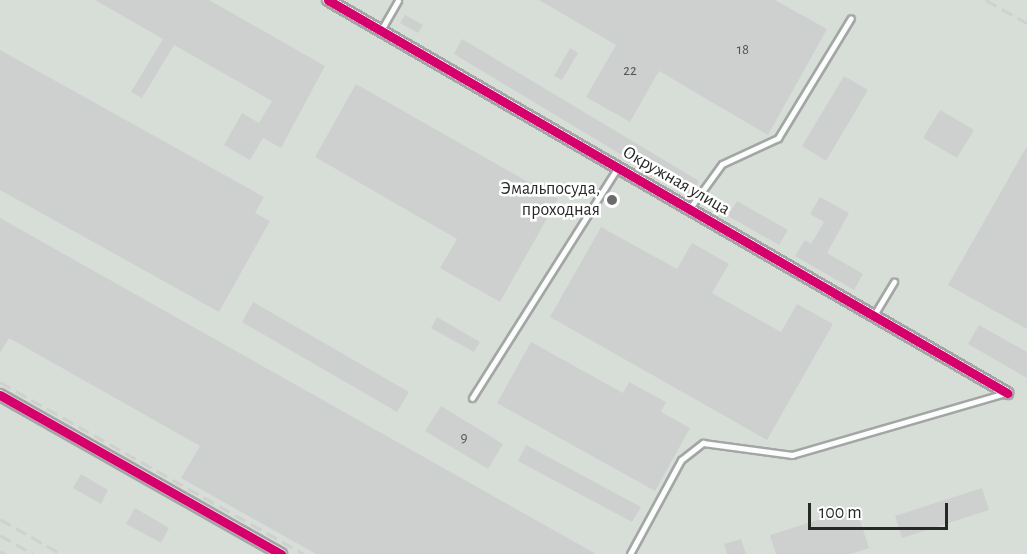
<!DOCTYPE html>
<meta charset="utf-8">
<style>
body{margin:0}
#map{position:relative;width:1027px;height:554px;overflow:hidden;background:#e7eae8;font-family:"Alegreya Sans",sans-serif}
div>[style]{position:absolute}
.built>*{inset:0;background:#d7ded8}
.building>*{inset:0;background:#ced0cf}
.roads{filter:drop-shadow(2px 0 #a3a6a4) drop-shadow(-2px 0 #a3a6a4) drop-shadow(0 2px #a3a6a4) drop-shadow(0 -2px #a3a6a4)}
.lane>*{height:5px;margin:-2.5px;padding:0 2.5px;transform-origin:2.5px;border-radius:2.5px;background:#fbfcfc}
.street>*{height:10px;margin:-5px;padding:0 5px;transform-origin:5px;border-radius:5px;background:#fbfcfc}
.rail>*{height:3px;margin-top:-1.5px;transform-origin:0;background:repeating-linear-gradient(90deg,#cfd0cf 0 12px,transparent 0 18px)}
.cycleway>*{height:9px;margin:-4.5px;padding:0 4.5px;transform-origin:4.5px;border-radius:4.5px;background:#d6006c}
.dots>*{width:16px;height:16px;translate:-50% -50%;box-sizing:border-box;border:3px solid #fff;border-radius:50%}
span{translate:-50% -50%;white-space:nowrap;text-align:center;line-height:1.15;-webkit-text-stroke:5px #fff;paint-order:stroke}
.number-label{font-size:15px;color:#535553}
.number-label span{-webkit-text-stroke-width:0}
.street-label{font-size:18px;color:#262826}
.poi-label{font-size:18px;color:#262826}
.right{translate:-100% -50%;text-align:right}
.scale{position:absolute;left:808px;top:503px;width:140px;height:27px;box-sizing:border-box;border:3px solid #262826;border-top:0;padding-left:8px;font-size:18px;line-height:21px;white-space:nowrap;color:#262826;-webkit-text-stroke:4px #fff;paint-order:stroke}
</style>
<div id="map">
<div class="built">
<div style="clip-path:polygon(0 0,1027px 0,1027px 554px,0 554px)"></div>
</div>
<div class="building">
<div style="clip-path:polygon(95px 0,209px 0,325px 66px,281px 148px,263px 138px,250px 160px,224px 145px,242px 113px,259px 123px,272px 101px,174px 45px,142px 98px,131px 92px,163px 39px)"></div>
<div style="clip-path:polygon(539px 0,775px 0,827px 29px,768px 135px,659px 71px,630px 122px,586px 97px,616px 45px)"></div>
<div style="clip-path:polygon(405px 15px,423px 25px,418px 33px,400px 23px)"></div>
<div style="clip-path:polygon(462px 39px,699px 181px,690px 196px,454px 54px)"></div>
<div style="clip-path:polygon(570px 48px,578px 53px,562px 80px,554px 76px)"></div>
<div style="clip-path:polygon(0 50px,264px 197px,255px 213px,270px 221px,219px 312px,0 190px)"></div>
<div style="clip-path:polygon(844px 76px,868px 90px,826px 161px,802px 146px)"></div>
<div style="clip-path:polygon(356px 84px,558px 199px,500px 302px,440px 268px,457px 239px,315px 157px)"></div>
<div style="clip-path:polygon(940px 110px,974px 130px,957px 158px,923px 138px)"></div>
<div style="clip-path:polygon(1027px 146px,1027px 329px,948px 285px)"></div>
<div style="clip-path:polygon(820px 197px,849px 213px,827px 253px,863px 274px,854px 290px,795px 256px,805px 240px,811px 244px,824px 222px,810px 214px)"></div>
<div style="clip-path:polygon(737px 201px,788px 230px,779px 245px,728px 216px)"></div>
<div style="clip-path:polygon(0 218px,596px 554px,316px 554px,181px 478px,200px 446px,9px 338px,0 353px)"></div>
<div style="clip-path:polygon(601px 227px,677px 269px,692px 243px,729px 264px,712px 293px,781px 332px,797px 304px,833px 324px,767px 440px,550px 317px)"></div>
<div style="clip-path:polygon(253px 302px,409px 392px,397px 412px,242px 322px)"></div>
<div style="clip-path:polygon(437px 317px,480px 342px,474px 352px,431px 328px)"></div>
<div style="clip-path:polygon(979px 325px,1027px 352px,1027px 378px,968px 344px)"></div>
<div style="clip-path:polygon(531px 342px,623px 393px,629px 382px,666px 402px,661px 412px,690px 428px,655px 491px,497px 403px)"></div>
<div style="clip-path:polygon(441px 406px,503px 444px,488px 469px,425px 431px)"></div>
<div style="clip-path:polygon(526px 445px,641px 507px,632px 522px,518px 461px)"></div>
<div style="clip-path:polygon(81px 474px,108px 490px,101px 504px,73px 488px)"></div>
<div style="clip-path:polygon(982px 488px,989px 510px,902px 538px,895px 516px)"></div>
<div style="clip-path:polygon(135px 508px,169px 528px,161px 543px,126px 524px)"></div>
<div style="clip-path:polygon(856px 508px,869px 548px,851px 554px,776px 554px,770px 535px)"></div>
<div style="clip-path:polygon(741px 539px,746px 554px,727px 554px,724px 544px)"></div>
</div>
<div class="roads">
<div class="lane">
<div style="left:381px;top:30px;width:34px;rotate:-60deg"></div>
<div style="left:690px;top:208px;width:54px;rotate:-54deg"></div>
<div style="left:722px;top:164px;width:62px;rotate:-24.9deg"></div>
<div style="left:778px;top:138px;width:140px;rotate:-58.7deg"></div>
<div style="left:874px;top:315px;width:39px;rotate:-59deg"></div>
<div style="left:472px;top:398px;width:273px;rotate:-57.7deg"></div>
<div style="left:630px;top:554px;width:107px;rotate:-61.5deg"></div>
<div style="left:681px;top:460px;width:28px;rotate:-38deg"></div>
<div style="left:703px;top:443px;width:90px;rotate:7.7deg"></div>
<div style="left:792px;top:455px;width:223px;rotate:-16.2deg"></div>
</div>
<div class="street">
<div style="left:328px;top:0;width:785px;rotate:30.06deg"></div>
<div style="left:0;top:395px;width:323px;rotate:29.5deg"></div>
</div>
</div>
<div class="rail">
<div style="left:986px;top:0;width:47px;rotate:29.3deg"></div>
<div style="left:0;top:382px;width:349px;rotate:29.5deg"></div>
<div style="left:0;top:519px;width:70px;rotate:29.8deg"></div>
<div style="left:0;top:535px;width:38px;rotate:30deg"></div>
<div style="left:0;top:551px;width:6px;rotate:31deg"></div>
</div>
<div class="cycleway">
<div style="left:328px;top:0;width:785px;rotate:30.06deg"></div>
<div style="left:0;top:395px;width:323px;rotate:29.5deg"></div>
</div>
<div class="dots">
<div style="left:612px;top:200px;background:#6a6c6a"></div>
</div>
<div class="number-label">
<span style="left:743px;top:50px">18</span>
<span style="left:630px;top:71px">22</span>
<span style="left:464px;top:438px">9</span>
</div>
<div class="street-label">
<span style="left:676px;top:181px;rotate:30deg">Окружная улица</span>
</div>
<div class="poi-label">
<span class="right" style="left:600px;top:200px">Эмальпосуда,<br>проходная</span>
</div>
<div class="scale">100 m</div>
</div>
